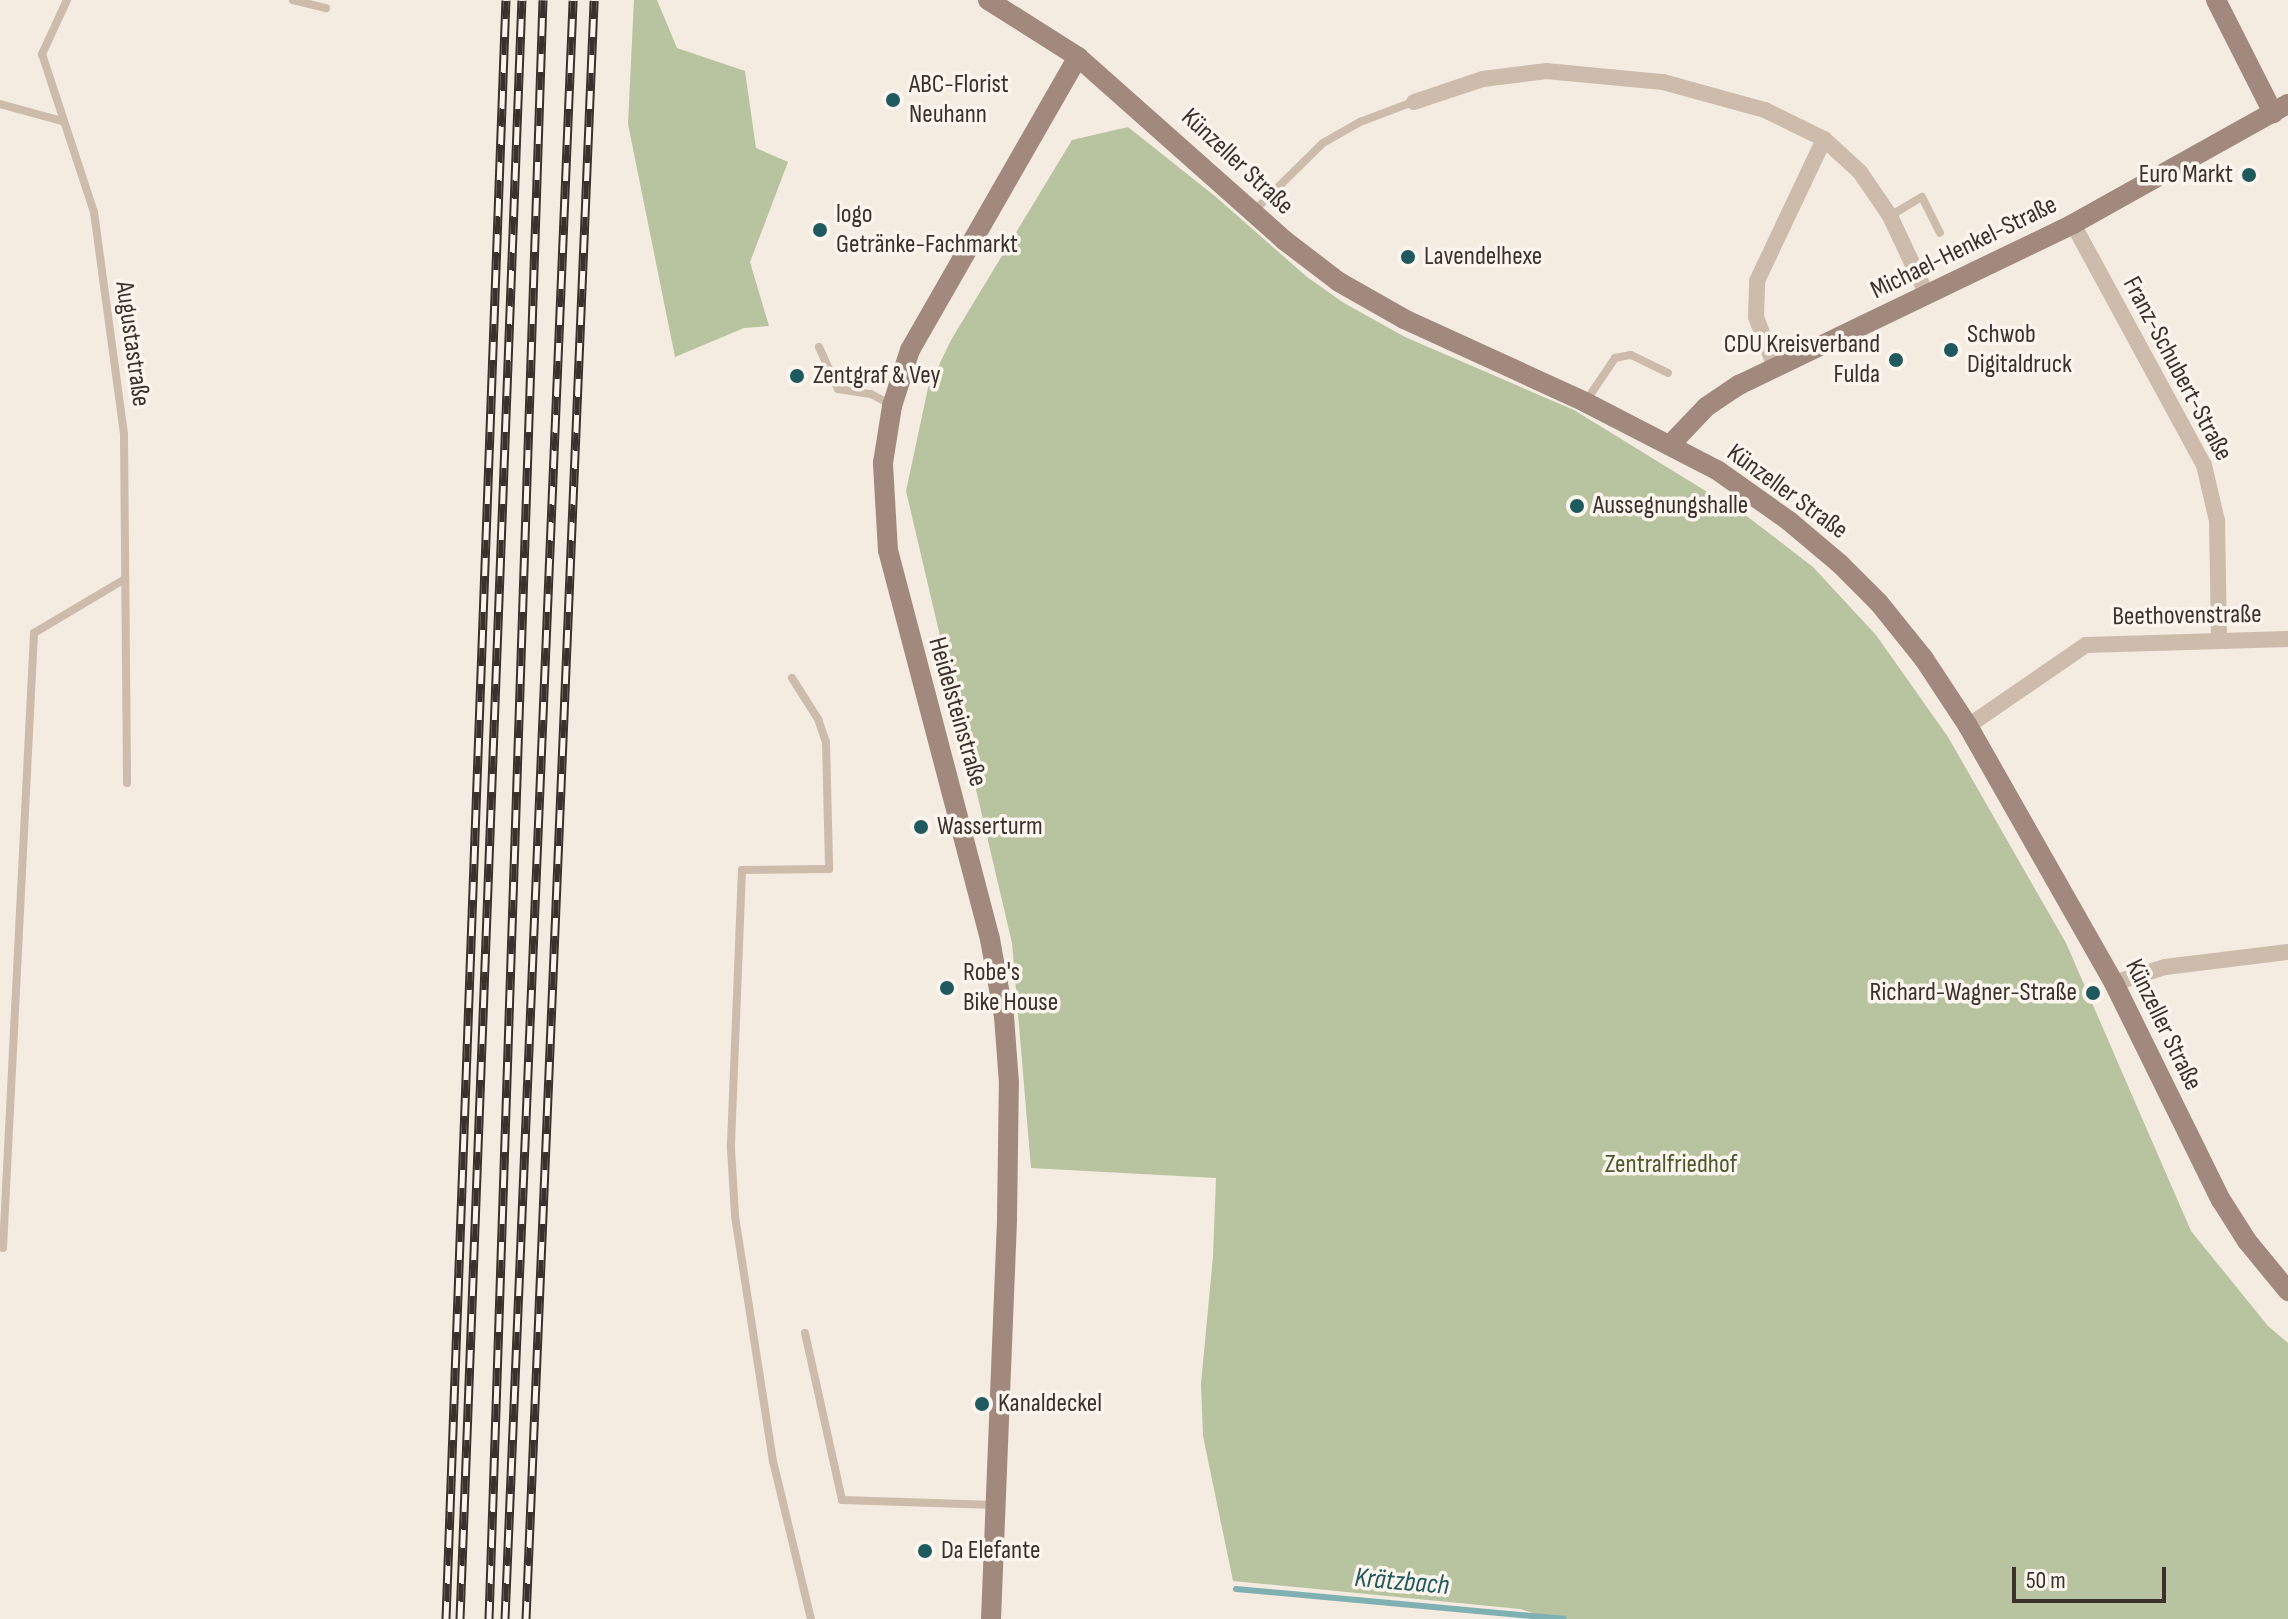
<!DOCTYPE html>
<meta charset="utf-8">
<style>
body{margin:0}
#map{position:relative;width:2288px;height:1619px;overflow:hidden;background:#f4ebe1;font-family:"Sofia Sans Condensed",sans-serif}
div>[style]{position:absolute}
.green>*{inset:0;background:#b8c4a0}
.stream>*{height:6px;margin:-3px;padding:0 3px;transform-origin:3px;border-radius:3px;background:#7fb0b2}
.lane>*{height:8px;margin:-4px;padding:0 4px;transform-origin:4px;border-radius:4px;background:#cdbbac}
.street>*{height:16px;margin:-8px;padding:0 8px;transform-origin:8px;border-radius:8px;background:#cdbbac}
.secondary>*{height:20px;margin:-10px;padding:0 10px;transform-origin:10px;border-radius:10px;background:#a18a7d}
.rail>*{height:9px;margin-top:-4.5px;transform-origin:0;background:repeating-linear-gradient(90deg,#fbf5ee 0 18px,#3b302b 0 36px);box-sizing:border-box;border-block:2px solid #3b302b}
.dots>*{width:22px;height:22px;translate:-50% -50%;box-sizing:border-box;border:4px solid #fbf5ee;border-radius:50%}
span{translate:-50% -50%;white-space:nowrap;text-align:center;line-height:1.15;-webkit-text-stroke:7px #fbf5ee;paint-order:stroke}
.poi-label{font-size:26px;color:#3b302b}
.left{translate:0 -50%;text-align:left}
.right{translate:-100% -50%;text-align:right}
.street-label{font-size:26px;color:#3b302b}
.park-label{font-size:26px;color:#4a5a2e}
.water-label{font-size:28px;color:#1f5a5e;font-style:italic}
.scale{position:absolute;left:2012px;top:1567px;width:154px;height:36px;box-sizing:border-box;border:4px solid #3b302b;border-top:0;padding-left:10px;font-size:24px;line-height:28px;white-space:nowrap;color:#3b302b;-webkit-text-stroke:6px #fbf5ee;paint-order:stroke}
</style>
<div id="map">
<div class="green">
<div style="clip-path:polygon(634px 0,657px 0,677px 48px,745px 71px,756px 148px,788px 162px,750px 262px,769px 326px,744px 328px,675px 357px,628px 124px)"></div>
<div style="clip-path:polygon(1128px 127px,1216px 197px,1307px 277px,1344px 303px,1405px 337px,1574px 410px,1748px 517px,1813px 567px,1876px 635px,1948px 737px,2066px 943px,2191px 1231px,2268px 1326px,2288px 1343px,2288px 1619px,1554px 1619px,1520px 1609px,1233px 1581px,1203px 1436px,1201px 1384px,1213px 1256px,1216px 1178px,1031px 1168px,1012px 943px,906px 491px,928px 388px,951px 340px,1072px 140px)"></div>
</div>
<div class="stream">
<div style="left:1236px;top:1589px;width:329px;rotate:5.2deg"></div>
</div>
<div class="lane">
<div style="left:67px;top:0;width:60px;rotate:114.8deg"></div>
<div style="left:42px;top:54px;width:166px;rotate:71.8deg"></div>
<div style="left:94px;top:212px;width:224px;rotate:82.3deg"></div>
<div style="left:124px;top:434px;width:349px;rotate:89.5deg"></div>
<div style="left:293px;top:0;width:34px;rotate:14deg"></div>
<div style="left:0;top:104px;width:64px;rotate:15.3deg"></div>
<div style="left:1253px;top:212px;width:98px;rotate:-44.6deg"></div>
<div style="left:1323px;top:143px;width:43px;rotate:-29.6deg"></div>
<div style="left:1360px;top:122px;width:57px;rotate:-20.7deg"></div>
<div style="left:1890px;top:216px;width:37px;rotate:-31deg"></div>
<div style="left:1922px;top:197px;width:40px;rotate:63.4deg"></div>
<div style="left:819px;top:347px;width:46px;rotate:65.7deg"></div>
<div style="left:838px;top:389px;width:33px;rotate:9deg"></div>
<div style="left:871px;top:394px;width:24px;rotate:28deg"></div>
<div style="left:1586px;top:401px;width:52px;rotate:-56deg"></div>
<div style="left:1615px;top:358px;width:16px;rotate:-11deg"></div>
<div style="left:1631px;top:355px;width:41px;rotate:25.9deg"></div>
<div style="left:792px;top:678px;width:49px;rotate:57.6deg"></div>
<div style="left:818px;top:719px;width:24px;rotate:71deg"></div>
<div style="left:826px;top:742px;width:127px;rotate:88.6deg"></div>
<div style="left:829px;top:869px;width:87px;rotate:179.3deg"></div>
<div style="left:742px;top:870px;width:278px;rotate:92.3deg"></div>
<div style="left:731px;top:1148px;width:68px;rotate:86.6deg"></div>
<div style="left:735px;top:1216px;width:248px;rotate:81.2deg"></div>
<div style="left:773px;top:1461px;width:163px;rotate:76.5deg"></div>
<div style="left:3px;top:1248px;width:616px;rotate:-87.11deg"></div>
<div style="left:34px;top:633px;width:106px;rotate:-30.7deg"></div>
<div style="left:805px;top:1333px;width:171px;rotate:77.5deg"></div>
<div style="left:842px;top:1500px;width:153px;rotate:1.9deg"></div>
</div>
<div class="street">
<div style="left:1414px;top:102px;width:73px;rotate:-18.4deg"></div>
<div style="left:1483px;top:79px;width:64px;rotate:-7.2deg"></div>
<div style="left:1546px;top:71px;width:118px;rotate:5.4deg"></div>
<div style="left:1663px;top:82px;width:106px;rotate:15.4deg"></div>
<div style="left:1765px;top:110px;width:66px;rotate:26.2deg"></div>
<div style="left:1824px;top:139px;width:49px;rotate:42.5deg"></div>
<div style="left:1860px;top:172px;width:53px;rotate:55.7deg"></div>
<div style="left:1890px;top:216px;width:87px;rotate:64.9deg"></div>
<div style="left:2073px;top:224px;width:274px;rotate:61.5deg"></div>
<div style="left:2204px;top:465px;width:57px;rotate:76.9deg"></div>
<div style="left:2217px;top:521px;width:118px;rotate:89deg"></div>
<div style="left:1775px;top:367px;width:53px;rotate:-110.8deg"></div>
<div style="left:1756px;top:317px;width:36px;rotate:-88deg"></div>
<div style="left:1757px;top:281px;width:157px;rotate:-64.7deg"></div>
<div style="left:1968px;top:726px;width:143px;rotate:-34.5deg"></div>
<div style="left:2086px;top:645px;width:202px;rotate:-1.7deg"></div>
<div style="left:2114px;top:983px;width:53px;rotate:-17.4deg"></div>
<div style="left:2165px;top:967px;width:124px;rotate:-7deg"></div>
</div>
<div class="secondary">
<div style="left:988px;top:0;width:107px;rotate:32.3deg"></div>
<div style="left:1078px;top:57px;width:276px;rotate:41.6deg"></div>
<div style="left:1284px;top:240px;width:69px;rotate:37.4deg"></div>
<div style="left:1339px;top:282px;width:75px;rotate:29.6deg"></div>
<div style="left:1404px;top:319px;width:199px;rotate:24.6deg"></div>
<div style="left:1585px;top:402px;width:148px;rotate:27.3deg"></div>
<div style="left:1717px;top:470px;width:88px;rotate:35.3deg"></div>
<div style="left:1789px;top:521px;width:67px;rotate:40.1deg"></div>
<div style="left:1840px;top:564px;width:55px;rotate:45deg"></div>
<div style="left:1879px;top:603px;width:72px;rotate:51.2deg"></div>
<div style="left:1924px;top:659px;width:80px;rotate:56.7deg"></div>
<div style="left:1968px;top:726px;width:296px;rotate:60.4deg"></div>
<div style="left:2114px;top:983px;width:242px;rotate:63.8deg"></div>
<div style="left:2221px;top:1200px;width:49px;rotate:57.6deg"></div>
<div style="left:2247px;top:1241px;width:65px;rotate:50.6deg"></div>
<div style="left:2216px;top:0;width:127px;rotate:63.2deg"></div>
<div style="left:1670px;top:445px;width:52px;rotate:-46.5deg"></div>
<div style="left:1706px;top:407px;width:40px;rotate:-34deg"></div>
<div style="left:1739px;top:385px;width:371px;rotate:-25.7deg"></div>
<div style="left:2073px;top:224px;width:246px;rotate:-29.2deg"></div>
<div style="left:991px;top:1619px;width:401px;rotate:-87.7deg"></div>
<div style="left:1007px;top:1218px;width:135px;rotate:-89.2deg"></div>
<div style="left:1009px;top:1083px;width:66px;rotate:-94.3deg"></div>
<div style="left:1004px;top:1017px;width:79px;rotate:-100.2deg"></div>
<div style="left:990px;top:939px;width:401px;rotate:-104.7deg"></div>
<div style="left:888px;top:551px;width:88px;rotate:-93.3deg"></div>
<div style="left:883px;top:463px;width:58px;rotate:-81deg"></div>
<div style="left:892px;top:406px;width:59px;rotate:-72.2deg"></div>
<div style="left:910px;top:350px;width:338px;rotate:-60.2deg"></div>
</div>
<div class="rail">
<div style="left:446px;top:1619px;width:1620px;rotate:-87.88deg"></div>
<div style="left:460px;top:1619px;width:1620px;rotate:-87.81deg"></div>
<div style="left:489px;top:1619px;width:1620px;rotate:-88.09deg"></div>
<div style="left:505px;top:1619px;width:1620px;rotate:-87.59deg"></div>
<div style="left:526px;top:1619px;width:1620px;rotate:-87.59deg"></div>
</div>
<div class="dots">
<div style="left:893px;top:100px;background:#1f5a5e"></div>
<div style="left:2249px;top:175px;background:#1f5a5e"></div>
<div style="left:820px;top:230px;background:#1f5a5e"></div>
<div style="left:1408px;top:257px;background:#1f5a5e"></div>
<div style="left:1951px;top:350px;background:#1f5a5e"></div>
<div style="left:1896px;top:360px;background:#1f5a5e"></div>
<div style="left:797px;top:376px;background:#1f5a5e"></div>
<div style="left:1577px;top:506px;background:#1f5a5e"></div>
<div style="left:921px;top:827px;background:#1f5a5e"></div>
<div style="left:947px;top:988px;background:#1f5a5e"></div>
<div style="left:2093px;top:993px;background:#1f5a5e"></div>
<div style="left:982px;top:1404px;background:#1f5a5e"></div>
<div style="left:925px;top:1551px;background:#1f5a5e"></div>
</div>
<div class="poi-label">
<span class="left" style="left:909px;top:100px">ABC-Florist<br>Neuhann</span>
<span class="right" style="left:2233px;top:175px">Euro Markt</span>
<span class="left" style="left:836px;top:230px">logo<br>Getränke-Fachmarkt</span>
<span class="left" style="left:1424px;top:257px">Lavendelhexe</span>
<span class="left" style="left:1967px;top:350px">Schwob<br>Digitaldruck</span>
<span class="right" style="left:1880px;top:360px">CDU Kreisverband<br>Fulda</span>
<span class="left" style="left:813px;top:376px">Zentgraf &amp; Vey</span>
<span class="left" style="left:1593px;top:506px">Aussegnungshalle</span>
<span class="left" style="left:937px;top:827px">Wasserturm</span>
<span class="left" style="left:963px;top:988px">Robe's<br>Bike House</span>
<span class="right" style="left:2077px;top:993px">Richard-Wagner-Straße</span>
<span class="left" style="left:998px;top:1404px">Kanaldeckel</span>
<span class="left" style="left:941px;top:1551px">Da Elefante</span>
</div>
<div class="street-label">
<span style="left:1237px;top:162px;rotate:43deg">Künzeller Straße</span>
<span style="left:1964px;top:248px;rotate:-26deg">Michael-Henkel-Straße</span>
<span style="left:132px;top:344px;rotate:82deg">Augustastraße</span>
<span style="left:2177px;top:369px;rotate:62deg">Franz-Schubert-Straße</span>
<span style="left:1787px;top:492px;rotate:36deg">Künzeller Straße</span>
<span style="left:2187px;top:616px;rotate:-1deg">Beethovenstraße</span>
<span style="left:957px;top:712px;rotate:74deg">Heidelsteinstraße</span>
<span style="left:2163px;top:1025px;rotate:64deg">Künzeller Straße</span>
</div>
<div class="park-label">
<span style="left:1671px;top:1165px">Zentralfriedhof</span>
</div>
<div class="water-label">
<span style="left:1402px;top:1582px;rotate:5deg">Krätzbach</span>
</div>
<div class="scale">50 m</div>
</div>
